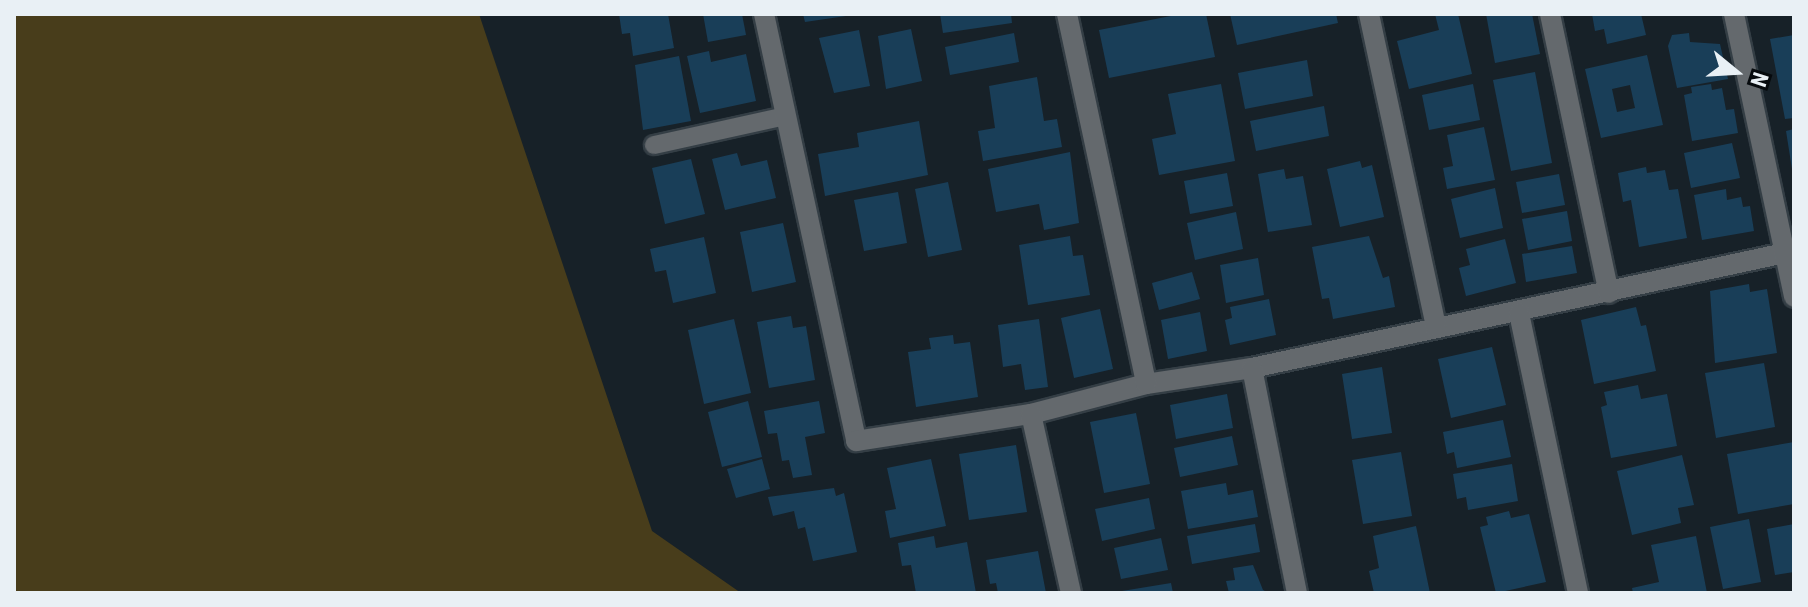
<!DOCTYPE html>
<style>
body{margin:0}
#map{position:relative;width:1808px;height:607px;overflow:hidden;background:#172128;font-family:"Roboto Condensed",sans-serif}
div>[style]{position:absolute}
.green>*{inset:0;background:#483d1b}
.building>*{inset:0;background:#193e58}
.roads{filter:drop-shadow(2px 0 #343e45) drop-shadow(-2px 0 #343e45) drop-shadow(0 2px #343e45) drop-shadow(0 -2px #343e45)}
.service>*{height:18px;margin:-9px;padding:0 9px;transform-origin:9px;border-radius:9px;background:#64696d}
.minor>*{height:20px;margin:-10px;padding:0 10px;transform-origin:10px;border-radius:10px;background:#64696d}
span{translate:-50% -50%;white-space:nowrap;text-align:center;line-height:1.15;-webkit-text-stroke:6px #060a0d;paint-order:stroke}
.frame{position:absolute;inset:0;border:16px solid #e9f0f5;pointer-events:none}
.north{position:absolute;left:1696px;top:32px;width:80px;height:80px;-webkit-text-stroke:6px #060a0d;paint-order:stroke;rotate:108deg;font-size:22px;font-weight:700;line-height:32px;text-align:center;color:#e9f0f5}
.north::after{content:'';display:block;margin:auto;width:28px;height:36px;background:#e9f0f5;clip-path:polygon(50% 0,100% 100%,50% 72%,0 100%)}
</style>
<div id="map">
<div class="green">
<div style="clip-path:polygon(14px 14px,479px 14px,652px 531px,741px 593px,14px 593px)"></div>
</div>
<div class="building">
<div style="clip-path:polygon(619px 14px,668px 14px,674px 48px,633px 56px,630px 33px,622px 34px)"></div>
<div style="clip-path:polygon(703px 14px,742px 14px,746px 35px,708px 42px)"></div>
<div style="clip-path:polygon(803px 14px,846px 14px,846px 16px,805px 22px)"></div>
<div style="clip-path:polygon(940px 14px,1011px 14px,1012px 23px,943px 33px)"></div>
<div style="clip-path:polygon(1181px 14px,1206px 14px,1215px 57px,1109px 78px,1099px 30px)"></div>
<div style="clip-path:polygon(1230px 14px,1336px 14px,1338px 23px,1237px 45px)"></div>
<div style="clip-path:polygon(1435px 14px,1458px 14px,1472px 74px,1409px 89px,1397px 41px,1439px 30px)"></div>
<div style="clip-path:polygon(1486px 14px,1532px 14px,1540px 54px,1495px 63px)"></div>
<div style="clip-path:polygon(1592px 14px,1641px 14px,1646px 35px,1607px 44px,1604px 29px,1595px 31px)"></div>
<div style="clip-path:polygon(911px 29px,922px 81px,886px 89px,878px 36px)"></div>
<div style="clip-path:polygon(859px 30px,870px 86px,834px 93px,819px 38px)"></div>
<div style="clip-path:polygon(1014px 33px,1019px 62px,950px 75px,945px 47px)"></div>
<div style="clip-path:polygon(1689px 33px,1690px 42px,1720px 44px,1728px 79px,1677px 88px,1668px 46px,1672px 35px)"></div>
<div style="clip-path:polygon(1794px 35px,1794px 118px,1785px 119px,1770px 39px)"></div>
<div style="clip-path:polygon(709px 51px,711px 62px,746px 54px,756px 101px,700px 113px,687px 56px)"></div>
<div style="clip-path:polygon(evenodd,1647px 55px,1663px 125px,1601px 138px,1585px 69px,1647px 55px,1630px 85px,1635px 108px,1617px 112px,1612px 89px,1630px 85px)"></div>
<div style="clip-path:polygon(679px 56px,691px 121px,643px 130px,635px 65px)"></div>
<div style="clip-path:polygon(1307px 60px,1313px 96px,1245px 109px,1238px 73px)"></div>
<div style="clip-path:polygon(1535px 72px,1552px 163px,1511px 171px,1493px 80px)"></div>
<div style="clip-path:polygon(1037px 77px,1044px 121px,1057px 119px,1062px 147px,983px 161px,978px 131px,995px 128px,989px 86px)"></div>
<div style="clip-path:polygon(1221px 84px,1235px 161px,1159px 175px,1152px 139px,1176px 134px,1168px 94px)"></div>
<div style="clip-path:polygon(1473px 84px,1480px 120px,1429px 130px,1422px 95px)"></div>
<div style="clip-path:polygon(1711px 84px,1712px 90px,1722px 88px,1726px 110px,1734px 109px,1738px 133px,1692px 141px,1684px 95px,1692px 93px,1691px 87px)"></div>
<div style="clip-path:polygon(1324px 106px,1329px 136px,1256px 151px,1250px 121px)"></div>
<div style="clip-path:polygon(919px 121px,928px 175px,825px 196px,818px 154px,859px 147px,857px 133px)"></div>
<div style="clip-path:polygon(1484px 127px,1495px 180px,1447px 189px,1443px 168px,1453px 166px,1447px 135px)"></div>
<div style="clip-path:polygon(1794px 129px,1794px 168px,1792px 169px,1786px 131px)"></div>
<div style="clip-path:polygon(1732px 143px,1740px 178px,1691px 188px,1684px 153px)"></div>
<div style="clip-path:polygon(1070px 152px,1079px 223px,1044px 230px,1039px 204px,996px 212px,988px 169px)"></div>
<div style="clip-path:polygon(737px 153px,741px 166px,767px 160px,776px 198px,725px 210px,712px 159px)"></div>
<div style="clip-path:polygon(691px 159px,705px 214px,665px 224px,652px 168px)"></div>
<div style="clip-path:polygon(1360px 161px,1362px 168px,1372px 165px,1384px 217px,1340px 227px,1327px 169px)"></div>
<div style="clip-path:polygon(1646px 167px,1647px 173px,1665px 170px,1669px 190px,1678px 189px,1687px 238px,1639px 247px,1631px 200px,1623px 202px,1618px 173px)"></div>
<div style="clip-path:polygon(1284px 169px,1286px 179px,1303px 176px,1312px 225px,1268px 232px,1258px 174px)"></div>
<div style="clip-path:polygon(1227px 173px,1233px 206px,1190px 214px,1184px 181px)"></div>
<div style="clip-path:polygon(1559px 174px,1565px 205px,1522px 213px,1516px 182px)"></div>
<div style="clip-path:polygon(948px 182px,962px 250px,928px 257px,915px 189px)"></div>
<div style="clip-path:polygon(1495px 188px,1503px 228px,1460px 238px,1451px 199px)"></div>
<div style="clip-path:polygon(1726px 189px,1727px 200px,1741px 197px,1743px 207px,1750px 206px,1754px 231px,1702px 240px,1694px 195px)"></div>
<div style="clip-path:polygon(898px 192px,907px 243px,864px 251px,854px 200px)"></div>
<div style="clip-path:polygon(1567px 211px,1572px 241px,1528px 250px,1522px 219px)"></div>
<div style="clip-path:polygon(1236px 212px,1243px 249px,1195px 260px,1187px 223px)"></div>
<div style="clip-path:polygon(783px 223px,796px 282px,752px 292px,740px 232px)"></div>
<div style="clip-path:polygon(1070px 236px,1073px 256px,1083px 255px,1090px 295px,1028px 305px,1019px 245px)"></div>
<div style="clip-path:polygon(1369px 236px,1383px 278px,1389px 276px,1395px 307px,1333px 319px,1329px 298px,1322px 299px,1312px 247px)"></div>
<div style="clip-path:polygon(704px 237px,716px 293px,673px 303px,666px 270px,655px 272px,650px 249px)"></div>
<div style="clip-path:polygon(1505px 239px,1516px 283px,1466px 296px,1459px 268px,1470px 265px,1466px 249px)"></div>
<div style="clip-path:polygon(1572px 246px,1577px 273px,1526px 282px,1522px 254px)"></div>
<div style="clip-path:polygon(1258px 258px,1264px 295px,1226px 303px,1220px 265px)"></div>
<div style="clip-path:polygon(1192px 272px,1200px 299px,1159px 310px,1152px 283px)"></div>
<div style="clip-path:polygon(1749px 284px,1750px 292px,1767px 289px,1777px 353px,1715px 363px,1710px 291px)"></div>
<div style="clip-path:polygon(1269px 299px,1276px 335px,1230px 345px,1225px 320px,1232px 318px,1230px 307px)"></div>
<div style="clip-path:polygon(1636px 307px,1641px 326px,1646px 325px,1656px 371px,1594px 384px,1581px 320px)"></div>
<div style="clip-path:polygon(1100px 309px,1113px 369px,1074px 378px,1061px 318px)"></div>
<div style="clip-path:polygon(1200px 312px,1207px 351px,1168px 359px,1161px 320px)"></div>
<div style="clip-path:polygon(791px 316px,793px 328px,806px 326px,815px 380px,769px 388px,757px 322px)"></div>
<div style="clip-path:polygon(734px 319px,751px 393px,704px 404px,688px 330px)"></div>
<div style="clip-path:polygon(1039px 319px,1048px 387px,1025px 390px,1021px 364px,1003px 367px,998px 325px)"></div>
<div style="clip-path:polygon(953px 335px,954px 344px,970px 342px,978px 397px,916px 407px,908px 352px,931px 349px,929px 338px)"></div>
<div style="clip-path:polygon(1492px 347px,1506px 405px,1451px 418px,1438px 359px)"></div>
<div style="clip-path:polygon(1764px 363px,1775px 427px,1716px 438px,1705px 373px)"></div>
<div style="clip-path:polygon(1382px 367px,1392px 433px,1352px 439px,1342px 374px)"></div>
<div style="clip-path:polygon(1638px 385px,1641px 399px,1667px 394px,1677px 446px,1611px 458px,1601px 407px,1607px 405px,1604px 392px)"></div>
<div style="clip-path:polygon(1227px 394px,1233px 428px,1176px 439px,1170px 405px)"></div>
<div style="clip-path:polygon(748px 401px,762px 457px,722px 467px,708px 412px)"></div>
<div style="clip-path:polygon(819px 401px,825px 433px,805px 437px,812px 475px,793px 478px,789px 460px,782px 461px,777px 433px,768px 434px,764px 411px)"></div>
<div style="clip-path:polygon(1136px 413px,1150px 484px,1104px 493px,1090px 422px)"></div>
<div style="clip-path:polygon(1503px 420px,1511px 457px,1457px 468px,1454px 452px,1447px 454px,1443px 432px)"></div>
<div style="clip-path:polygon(1232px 436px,1238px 465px,1180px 477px,1174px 448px)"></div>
<div style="clip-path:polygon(1794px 442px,1794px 504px,1738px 514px,1727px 454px)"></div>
<div style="clip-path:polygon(1016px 445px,1027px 512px,969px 520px,959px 454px)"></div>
<div style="clip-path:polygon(1401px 452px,1412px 516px,1363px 524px,1352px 460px)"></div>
<div style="clip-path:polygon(1682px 455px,1694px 505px,1678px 508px,1681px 523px,1632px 535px,1617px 471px)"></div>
<div style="clip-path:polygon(762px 459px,770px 489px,736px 498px,727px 469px)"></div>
<div style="clip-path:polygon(931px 459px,946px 526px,890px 538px,885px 511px,896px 509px,887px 468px)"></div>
<div style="clip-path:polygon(1512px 464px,1518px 501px,1468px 510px,1466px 497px,1457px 499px,1453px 474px)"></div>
<div style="clip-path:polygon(1226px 483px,1228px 495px,1253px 490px,1258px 517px,1188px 529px,1181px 491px)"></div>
<div style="clip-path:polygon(834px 488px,836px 496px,844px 493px,857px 552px,813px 561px,805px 527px,798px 529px,794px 511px,773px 516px,768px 497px)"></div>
<div style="clip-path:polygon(1149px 498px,1155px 529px,1102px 541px,1095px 509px)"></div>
<div style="clip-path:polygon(1509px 511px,1511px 518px,1529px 514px,1546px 582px,1496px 593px,1480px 527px,1488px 525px,1486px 517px)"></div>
<div style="clip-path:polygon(1749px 519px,1761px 582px,1723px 589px,1710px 527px)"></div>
<div style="clip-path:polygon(1255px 524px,1260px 552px,1192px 564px,1187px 536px)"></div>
<div style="clip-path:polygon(1794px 524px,1794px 572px,1775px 575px,1767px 529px)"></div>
<div style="clip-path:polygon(1416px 526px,1430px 593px,1374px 593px,1369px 571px,1379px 568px,1373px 536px)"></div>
<div style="clip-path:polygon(934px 536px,936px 548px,967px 542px,976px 593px,916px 593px,911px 565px,902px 566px,898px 543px)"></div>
<div style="clip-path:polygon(1696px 536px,1707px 593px,1633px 593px,1632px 588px,1659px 582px,1651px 545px)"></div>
<div style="clip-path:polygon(1161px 538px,1168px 570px,1121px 579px,1114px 548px)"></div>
<div style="clip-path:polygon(1038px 551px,1046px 593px,998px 593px,996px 583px,990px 584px,986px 560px)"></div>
<div style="clip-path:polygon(1253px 565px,1263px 590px,1269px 593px,1229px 593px,1226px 581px,1235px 580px,1233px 568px)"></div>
<div style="clip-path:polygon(1171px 583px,1173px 593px,1122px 593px,1122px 591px)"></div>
</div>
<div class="roads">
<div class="service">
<div style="left:654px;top:145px;width:135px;rotate:-12.4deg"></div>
</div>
<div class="minor">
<div style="left:764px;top:14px;width:437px;rotate:77.8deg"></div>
<div style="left:856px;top:441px;width:177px;rotate:-8.8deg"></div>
<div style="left:1031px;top:414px;width:119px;rotate:-14.6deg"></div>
<div style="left:1146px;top:384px;width:107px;rotate:-8.6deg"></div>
<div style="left:1252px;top:368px;width:554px;rotate:-12.18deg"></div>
<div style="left:1067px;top:14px;width:378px;rotate:77.9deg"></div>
<div style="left:1369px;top:14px;width:320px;rotate:77.9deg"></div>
<div style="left:1550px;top:14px;width:285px;rotate:78.1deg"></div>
<div style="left:1734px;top:14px;width:289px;rotate:78deg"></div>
<div style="left:1519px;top:313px;width:286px;rotate:78.1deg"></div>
<div style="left:1252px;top:368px;width:229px;rotate:78.7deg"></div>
<div style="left:1031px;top:414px;width:183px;rotate:77.4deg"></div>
</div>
</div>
<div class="frame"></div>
<div class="north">N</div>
</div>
